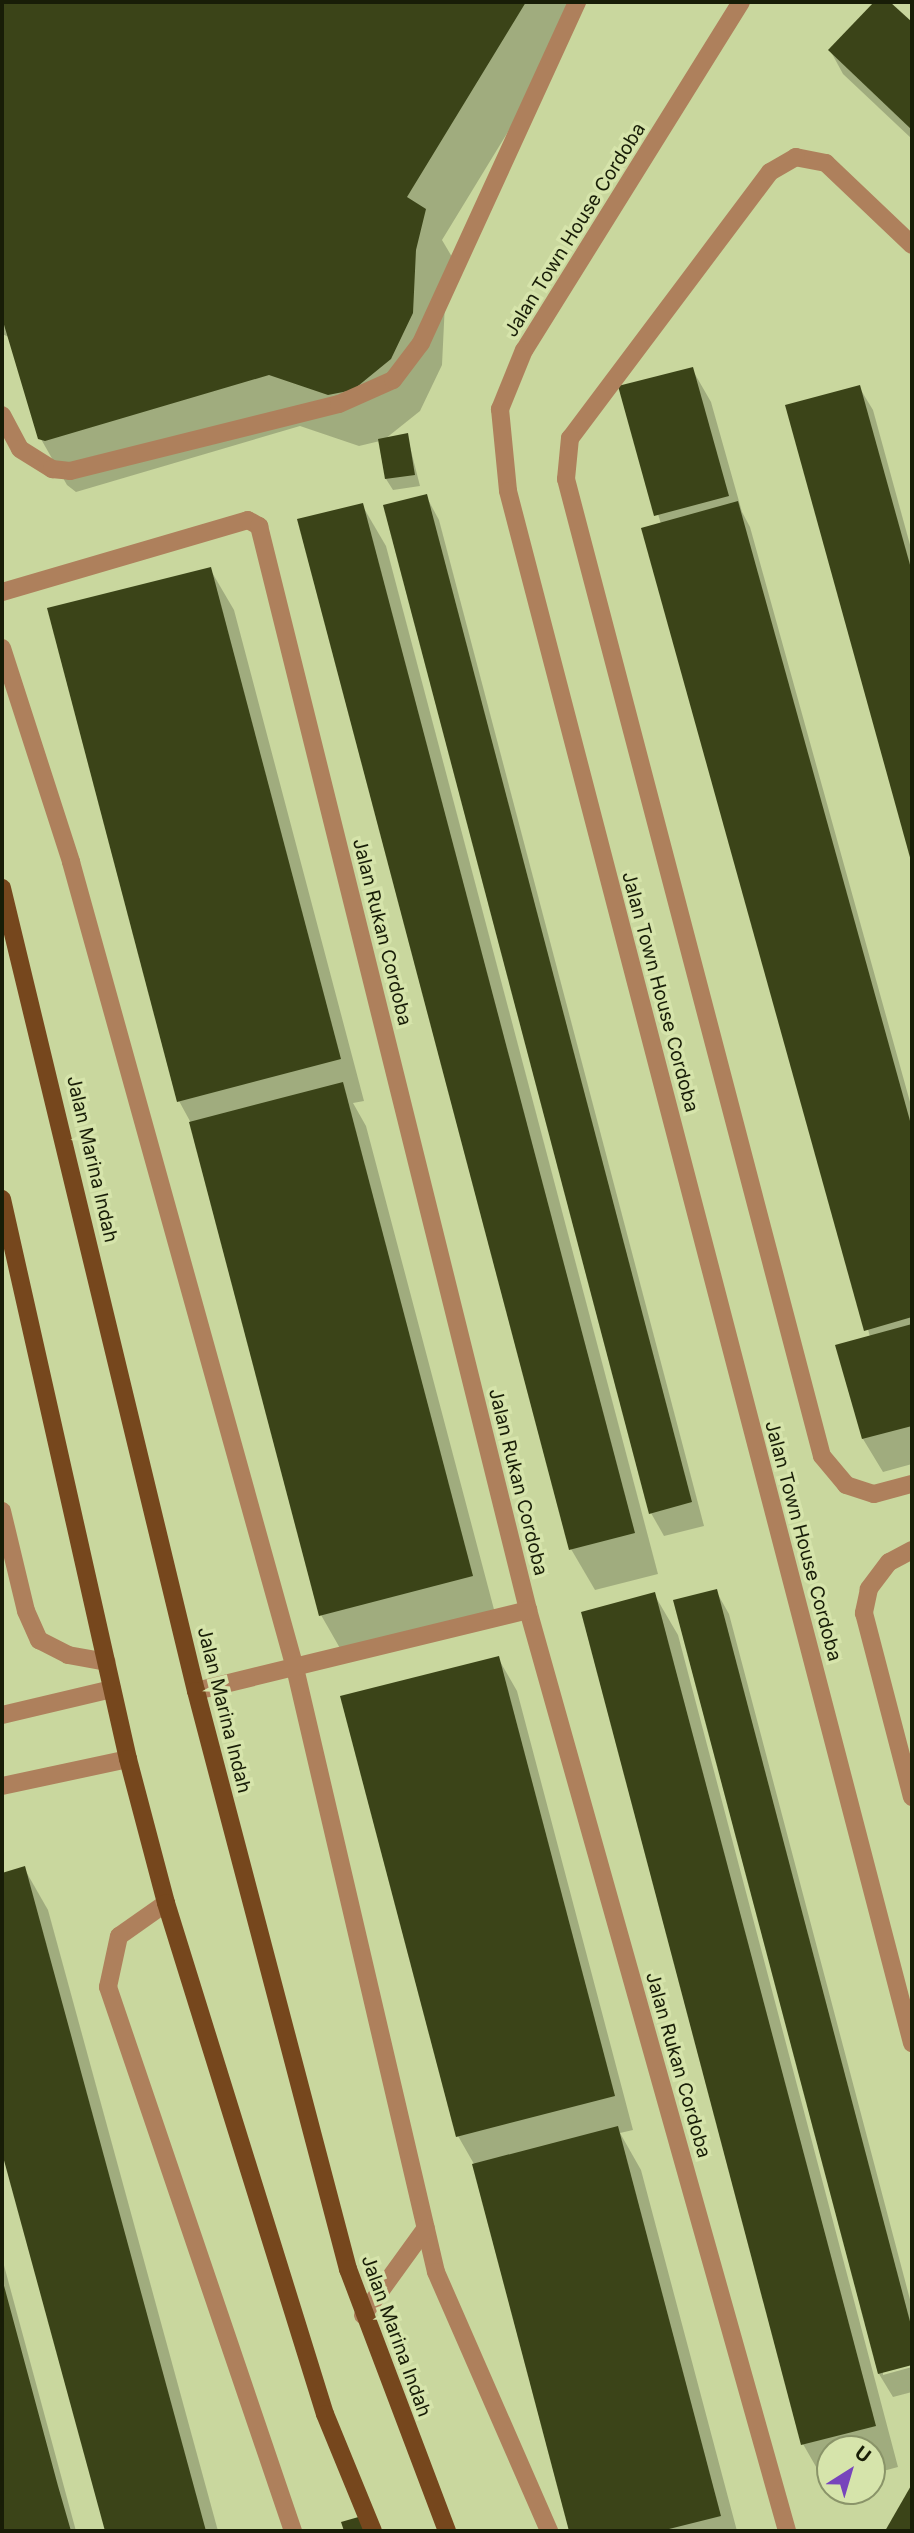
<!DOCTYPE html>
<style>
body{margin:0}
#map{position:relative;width:914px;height:2533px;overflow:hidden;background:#c9d79e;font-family:Inter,sans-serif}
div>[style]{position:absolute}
.shadow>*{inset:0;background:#0003}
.building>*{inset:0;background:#3b4418}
.minor>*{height:18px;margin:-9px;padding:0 9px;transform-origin:9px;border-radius:9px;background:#ae805c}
.major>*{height:18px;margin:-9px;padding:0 9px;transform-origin:9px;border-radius:9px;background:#76471d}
span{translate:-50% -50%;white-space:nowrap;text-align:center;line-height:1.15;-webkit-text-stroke:7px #d6e4ab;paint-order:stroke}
.street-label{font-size:19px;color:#181d07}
.frame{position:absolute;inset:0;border:4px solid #181d07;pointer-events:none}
.north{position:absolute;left:816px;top:2435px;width:70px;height:70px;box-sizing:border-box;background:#d6e4ab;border:2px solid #8a9469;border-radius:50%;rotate:37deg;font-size:19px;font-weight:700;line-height:28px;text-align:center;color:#181d07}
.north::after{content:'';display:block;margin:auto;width:24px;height:32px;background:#7744bc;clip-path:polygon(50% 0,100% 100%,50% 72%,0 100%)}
</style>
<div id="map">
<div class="shadow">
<div style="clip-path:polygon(2px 2px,587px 2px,442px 240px,455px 262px,445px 303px,442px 365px,420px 411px,385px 439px,407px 435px,420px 486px,393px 490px,386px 479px,380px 441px,359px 446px,300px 426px,76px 492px,67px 485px,37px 432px,9px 337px,2px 334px)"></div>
<div style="clip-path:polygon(877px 2px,888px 2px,912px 25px,912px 139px,843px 74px,830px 50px)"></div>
<div style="clip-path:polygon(692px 369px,711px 402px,742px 512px,750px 527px,912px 1109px,912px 1464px,883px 1472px,863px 1439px,870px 1337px,661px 524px,620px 388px)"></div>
<div style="clip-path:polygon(859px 387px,873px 410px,912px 552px,912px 857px,787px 406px)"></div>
<div style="clip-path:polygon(426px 496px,439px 520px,704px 1526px,664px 1536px,651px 1513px)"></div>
<div style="clip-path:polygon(362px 505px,386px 546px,658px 1574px,595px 1590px,571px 1549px)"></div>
<div style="clip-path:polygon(210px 569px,234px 610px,364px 1101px,353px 1103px,366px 1126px,496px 1617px,345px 1657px,321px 1615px,191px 1123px,179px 1101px)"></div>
<div style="clip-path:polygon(716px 1591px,729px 1614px,912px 2307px,912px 2364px,883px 2371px,883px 2375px,912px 2367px,912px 2392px,893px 2397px,879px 2374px)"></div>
<div style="clip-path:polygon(654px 1594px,678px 1635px,898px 2467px,872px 2474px,872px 2449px,830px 2449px,827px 2486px,803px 2444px)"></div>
<div style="clip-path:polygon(498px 1658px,517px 1691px,633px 2130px,620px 2133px,641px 2170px,737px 2531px,571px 2531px,474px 2164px,458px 2136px)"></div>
<div style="clip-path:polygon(24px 1868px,48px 1910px,218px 2531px,107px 2531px,2px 2146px,2px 1874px)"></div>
<div style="clip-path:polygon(2px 2258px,76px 2531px,2px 2531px)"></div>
</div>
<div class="building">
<div style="clip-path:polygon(2px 2px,526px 2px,407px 197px,426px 209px,416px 250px,413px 313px,391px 359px,353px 390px,328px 395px,269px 375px,45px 441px,38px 439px,2px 318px)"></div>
<div style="clip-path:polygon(874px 2px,890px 2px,912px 22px,912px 130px,828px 50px)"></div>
<div style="clip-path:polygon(693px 367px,729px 496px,654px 516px,618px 386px)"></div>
<div style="clip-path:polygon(860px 385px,912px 572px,911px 861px,785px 405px)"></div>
<div style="clip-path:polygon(408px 433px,415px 475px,385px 479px,378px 439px)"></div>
<div style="clip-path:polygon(427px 494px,692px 1502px,649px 1514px,383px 505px)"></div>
<div style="clip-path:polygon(738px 501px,912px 1128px,912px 1317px,864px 1331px,641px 528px)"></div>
<div style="clip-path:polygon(363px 503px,635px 1533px,569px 1550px,297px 519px)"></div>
<div style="clip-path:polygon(211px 567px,341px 1059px,177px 1102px,47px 608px)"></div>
<div style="clip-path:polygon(343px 1082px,473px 1576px,319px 1616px,189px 1122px)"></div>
<div style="clip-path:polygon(912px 1324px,912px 1426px,862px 1439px,835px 1345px)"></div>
<div style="clip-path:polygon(717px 1589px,912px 2329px,912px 2365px,878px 2374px,673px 1600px)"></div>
<div style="clip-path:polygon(655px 1592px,876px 2426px,801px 2445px,581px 1612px)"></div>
<div style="clip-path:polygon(499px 1656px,615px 2096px,456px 2137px,340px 1696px)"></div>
<div style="clip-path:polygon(25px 1866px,206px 2531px,105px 2531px,2px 2153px,2px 1873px)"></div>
<div style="clip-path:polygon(618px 2126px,721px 2516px,661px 2531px,569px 2531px,472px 2164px)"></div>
<div style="clip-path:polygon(3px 2282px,58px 2486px,71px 2531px,2px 2531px)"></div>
<div style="clip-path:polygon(912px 2484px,912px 2531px,885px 2531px)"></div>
<div style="clip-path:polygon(362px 2516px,367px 2531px,344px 2531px,341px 2522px)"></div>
</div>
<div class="minor">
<div style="left:741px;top:2px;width:410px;rotate:121.9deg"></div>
<div style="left:524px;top:350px;width:64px;rotate:112.1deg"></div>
<div style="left:500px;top:409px;width:82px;rotate:84.4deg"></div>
<div style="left:508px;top:491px;width:1604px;rotate:75.41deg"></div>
<div style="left:912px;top:245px;width:119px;rotate:-136.4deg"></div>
<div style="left:826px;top:163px;width:31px;rotate:-169deg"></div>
<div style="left:796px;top:157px;width:30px;rotate:150deg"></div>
<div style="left:770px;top:172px;width:333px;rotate:126.9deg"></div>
<div style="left:570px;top:438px;width:41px;rotate:95.6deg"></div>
<div style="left:566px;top:479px;width:1010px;rotate:75.32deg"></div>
<div style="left:822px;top:1456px;width:38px;rotate:50deg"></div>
<div style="left:846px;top:1485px;width:29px;rotate:18deg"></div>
<div style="left:874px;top:1494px;width:39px;rotate:-15deg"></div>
<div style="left:2px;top:415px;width:38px;rotate:62deg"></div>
<div style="left:20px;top:449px;width:38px;rotate:32deg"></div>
<div style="left:52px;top:469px;width:18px;rotate:6deg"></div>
<div style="left:70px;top:471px;width:277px;rotate:-14deg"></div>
<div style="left:339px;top:404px;width:59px;rotate:-24deg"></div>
<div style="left:393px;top:380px;width:46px;rotate:-52.9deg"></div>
<div style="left:421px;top:343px;width:375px;rotate:-65.4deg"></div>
<div style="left:2px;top:592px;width:256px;rotate:-16.3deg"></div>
<div style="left:248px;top:520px;width:13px;rotate:29deg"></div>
<div style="left:259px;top:526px;width:1117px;rotate:76.06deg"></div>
<div style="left:528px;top:1610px;width:957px;rotate:74.29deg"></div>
<div style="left:2px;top:648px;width:225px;rotate:72.1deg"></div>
<div style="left:71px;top:862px;width:837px;rotate:74.47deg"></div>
<div style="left:295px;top:1668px;width:620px;rotate:76.86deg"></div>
<div style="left:436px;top:2272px;width:283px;rotate:66.4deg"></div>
<div style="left:2px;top:1511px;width:103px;rotate:76.5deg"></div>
<div style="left:26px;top:1611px;width:32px;rotate:66deg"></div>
<div style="left:39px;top:1640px;width:33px;rotate:27deg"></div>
<div style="left:68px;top:1655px;width:39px;rotate:10deg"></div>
<div style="left:912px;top:1550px;width:26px;rotate:152deg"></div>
<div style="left:889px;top:1562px;width:34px;rotate:127deg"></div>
<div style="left:869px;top:1589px;width:25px;rotate:102deg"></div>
<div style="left:864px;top:1613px;width:190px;rotate:75.4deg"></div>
<div style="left:196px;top:1691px;width:342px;rotate:-13.7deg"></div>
<div style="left:2px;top:1715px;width:113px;rotate:-13.3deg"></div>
<div style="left:2px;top:1786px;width:129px;rotate:-12.1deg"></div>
<div style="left:166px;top:1903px;width:57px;rotate:144.9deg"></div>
<div style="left:119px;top:1936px;width:52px;rotate:102.2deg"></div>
<div style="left:108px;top:1987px;width:575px;rotate:71.22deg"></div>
<div style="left:363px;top:2315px;width:107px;rotate:-54.1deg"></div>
</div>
<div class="major">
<div style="left:2px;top:888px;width:826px;rotate:76.42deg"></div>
<div style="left:196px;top:1691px;width:598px;rotate:75.27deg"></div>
<div style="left:348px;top:2269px;width:280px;rotate:69.3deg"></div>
<div style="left:2px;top:1199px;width:574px;rotate:77.32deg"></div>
<div style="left:128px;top:1759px;width:149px;rotate:75.2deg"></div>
<div style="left:166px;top:1903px;width:535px;rotate:72.72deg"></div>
<div style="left:325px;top:2414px;width:126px;rotate:67.7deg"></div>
</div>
<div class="street-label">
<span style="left:575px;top:230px;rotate:-58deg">Jalan Town House Cordoba</span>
<span style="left:382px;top:932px;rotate:76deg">Jalan Rukan Cordoba</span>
<span style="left:660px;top:992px;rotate:75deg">Jalan Town House Cordoba</span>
<span style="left:92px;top:1159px;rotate:77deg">Jalan Marina Indah</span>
<span style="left:518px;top:1482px;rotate:76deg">Jalan Rukan Cordoba</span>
<span style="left:803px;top:1541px;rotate:75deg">Jalan Town House Cordoba</span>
<span style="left:224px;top:1710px;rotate:76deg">Jalan Marina Indah</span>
<span style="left:678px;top:2065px;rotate:74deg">Jalan Rukan Cordoba</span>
<span style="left:396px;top:2336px;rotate:70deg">Jalan Marina Indah</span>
</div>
<div class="frame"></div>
<div class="north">U</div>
</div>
